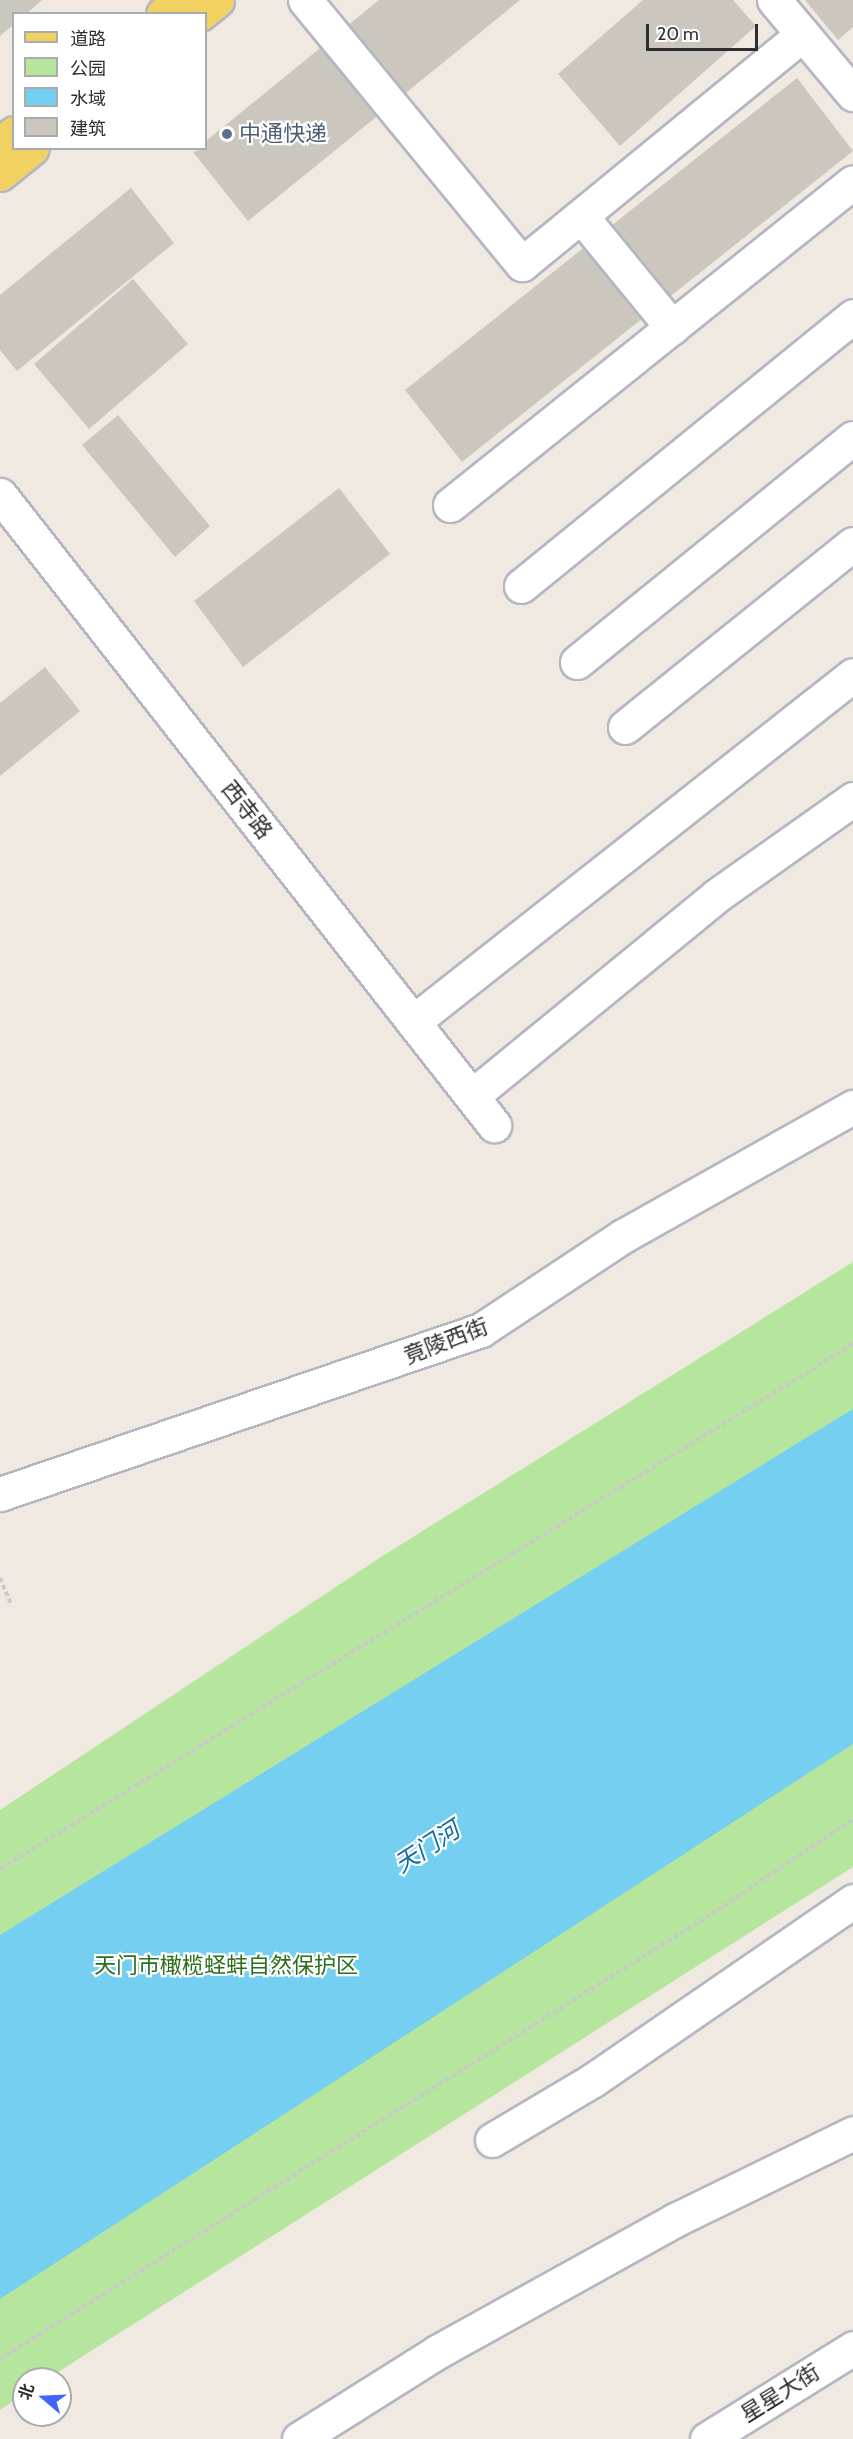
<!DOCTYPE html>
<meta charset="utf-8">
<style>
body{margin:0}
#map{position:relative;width:853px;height:2439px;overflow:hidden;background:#efe9e1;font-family:Cabin,"Noto Sans SC",sans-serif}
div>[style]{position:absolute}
.green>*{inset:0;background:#b6e59e}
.water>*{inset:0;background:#75cff0}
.building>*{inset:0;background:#cbc7bf}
.path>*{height:4px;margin-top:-2px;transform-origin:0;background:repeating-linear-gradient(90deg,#c9c9c9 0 4.5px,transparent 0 7.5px)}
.roads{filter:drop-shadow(2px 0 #b4b7c1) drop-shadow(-2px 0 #b4b7c1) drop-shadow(0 2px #b4b7c1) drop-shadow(0 -2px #b4b7c1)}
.minor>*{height:33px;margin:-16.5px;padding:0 16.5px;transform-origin:16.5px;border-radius:16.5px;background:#fff}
.major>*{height:33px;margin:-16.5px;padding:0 16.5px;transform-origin:16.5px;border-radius:16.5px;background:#f2d163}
.dots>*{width:16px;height:16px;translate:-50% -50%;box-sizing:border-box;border:3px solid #fff;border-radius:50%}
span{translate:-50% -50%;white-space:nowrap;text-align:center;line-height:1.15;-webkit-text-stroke:4.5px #fff;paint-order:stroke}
.service-label{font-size:22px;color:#4e5e75}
.left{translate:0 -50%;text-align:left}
.street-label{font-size:22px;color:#2e2e2e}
.park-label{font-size:22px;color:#2c6e1b}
.water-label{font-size:24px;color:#0d6fa3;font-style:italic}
.legend{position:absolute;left:12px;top:12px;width:195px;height:138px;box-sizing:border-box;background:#fff;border:2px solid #ababab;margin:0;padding:8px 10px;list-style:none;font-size:18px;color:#2e2e2e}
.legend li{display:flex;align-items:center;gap:12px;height:30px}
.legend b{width:30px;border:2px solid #ababab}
.north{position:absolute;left:12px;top:2367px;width:60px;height:60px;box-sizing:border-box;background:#fff;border:2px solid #ababab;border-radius:50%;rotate:289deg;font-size:16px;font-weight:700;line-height:24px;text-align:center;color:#2e2e2e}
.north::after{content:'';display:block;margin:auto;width:21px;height:27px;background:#4264fb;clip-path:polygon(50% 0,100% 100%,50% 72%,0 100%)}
.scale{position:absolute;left:646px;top:24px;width:112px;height:27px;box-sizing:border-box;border:3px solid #2e2e2e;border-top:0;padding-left:8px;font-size:18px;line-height:21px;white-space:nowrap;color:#2e2e2e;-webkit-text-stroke:4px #fff;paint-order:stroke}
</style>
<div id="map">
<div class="green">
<div style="clip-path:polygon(853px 1262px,853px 1867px,47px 2379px,24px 2379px,24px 2394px,0 2410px,0 1810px,381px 1557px)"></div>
</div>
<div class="water">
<div style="clip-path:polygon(853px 1409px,853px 1744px,0 2299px,0 1935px)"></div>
</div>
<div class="building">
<div style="clip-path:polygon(0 0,42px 0,26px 14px,14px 14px,14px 24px,0 36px)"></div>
<div style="clip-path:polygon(379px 0,520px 0,248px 221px,193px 152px,206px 148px,206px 141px)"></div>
<div style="clip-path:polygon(643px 0,733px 0,756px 26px,620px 146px,558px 74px)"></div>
<div style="clip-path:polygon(805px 0,853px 0,853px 27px,838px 40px)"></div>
<div style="clip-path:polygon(797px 78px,853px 151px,462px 462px,405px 390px)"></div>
<div style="clip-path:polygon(131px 188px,174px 243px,17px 371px,0 350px,0 295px)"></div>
<div style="clip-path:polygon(133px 279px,188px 344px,89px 429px,34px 364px)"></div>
<div style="clip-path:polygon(118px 415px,210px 526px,175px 557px,82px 445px)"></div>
<div style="clip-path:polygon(339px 488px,390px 554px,243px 667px,194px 601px)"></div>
<div style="clip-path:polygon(45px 667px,80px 711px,0 776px,0 703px)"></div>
</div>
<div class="path">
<div style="left:0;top:1578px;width:30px;rotate:67deg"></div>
<div style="left:0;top:1869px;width:1002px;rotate:-31.61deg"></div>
<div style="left:0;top:2359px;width:854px;rotate:-32.03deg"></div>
<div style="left:724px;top:1906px;width:156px;rotate:-34deg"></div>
</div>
<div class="roads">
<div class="minor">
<div style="left:305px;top:0;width:342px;rotate:50.6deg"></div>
<div style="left:522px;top:264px;width:363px;rotate:-39.3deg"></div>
<div style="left:774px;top:0;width:123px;rotate:50deg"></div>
<div style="left:581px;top:216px;width:144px;rotate:50.7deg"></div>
<div style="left:0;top:495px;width:801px;rotate:51.9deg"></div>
<div style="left:450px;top:505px;width:516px;rotate:-38.71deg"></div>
<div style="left:521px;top:586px;width:428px;rotate:-39.1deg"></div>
<div style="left:577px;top:662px;width:355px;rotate:-39.1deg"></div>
<div style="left:625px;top:727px;width:292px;rotate:-38.8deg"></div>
<div style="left:413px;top:1022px;width:560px;rotate:-38.26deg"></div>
<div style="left:472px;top:1096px;width:315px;rotate:-39.3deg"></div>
<div style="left:716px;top:896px;width:168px;rotate:-35.3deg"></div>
<div style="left:0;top:1494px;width:508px;rotate:-18.83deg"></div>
<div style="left:481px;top:1330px;width:170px;rotate:-33.5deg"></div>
<div style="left:623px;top:1236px;width:264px;rotate:-29.3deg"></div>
<div style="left:492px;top:2140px;width:117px;rotate:-30.7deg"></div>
<div style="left:593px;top:2080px;width:316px;rotate:-34.5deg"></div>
<div style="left:299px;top:2439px;width:163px;rotate:-32.2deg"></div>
<div style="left:437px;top:2352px;width:272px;rotate:-29deg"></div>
<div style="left:675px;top:2220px;width:198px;rotate:-26deg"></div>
<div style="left:707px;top:2439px;width:172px;rotate:-31.9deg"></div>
</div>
<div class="major">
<div style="left:163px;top:14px;width:22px;rotate:-39deg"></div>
<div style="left:200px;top:14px;width:22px;rotate:-39deg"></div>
<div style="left:0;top:144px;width:18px;rotate:-38deg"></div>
<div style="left:0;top:174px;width:41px;rotate:-39.1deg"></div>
</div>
</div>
<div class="dots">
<div style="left:227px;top:134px;background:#5c6f8a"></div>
</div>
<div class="service-label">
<span class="left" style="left:239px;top:134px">中通快递</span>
</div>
<div class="street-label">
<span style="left:247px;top:810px;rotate:52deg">西寺路</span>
<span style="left:446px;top:1341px;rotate:-21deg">竟陵西街</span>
<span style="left:780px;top:2393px;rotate:-32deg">星星大街</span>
</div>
<div class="park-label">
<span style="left:226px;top:1966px">天门市橄榄蛏蚌自然保护区</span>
</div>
<div class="water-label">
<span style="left:427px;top:1847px;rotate:-33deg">天门河</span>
</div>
<ul class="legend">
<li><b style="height:8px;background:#f2d163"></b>道路</li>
<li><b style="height:16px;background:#b6e59e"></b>公园</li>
<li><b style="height:16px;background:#75cff0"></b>水域</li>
<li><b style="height:16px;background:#cbc7bf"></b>建筑</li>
</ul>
<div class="north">北</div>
<div class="scale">20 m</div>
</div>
